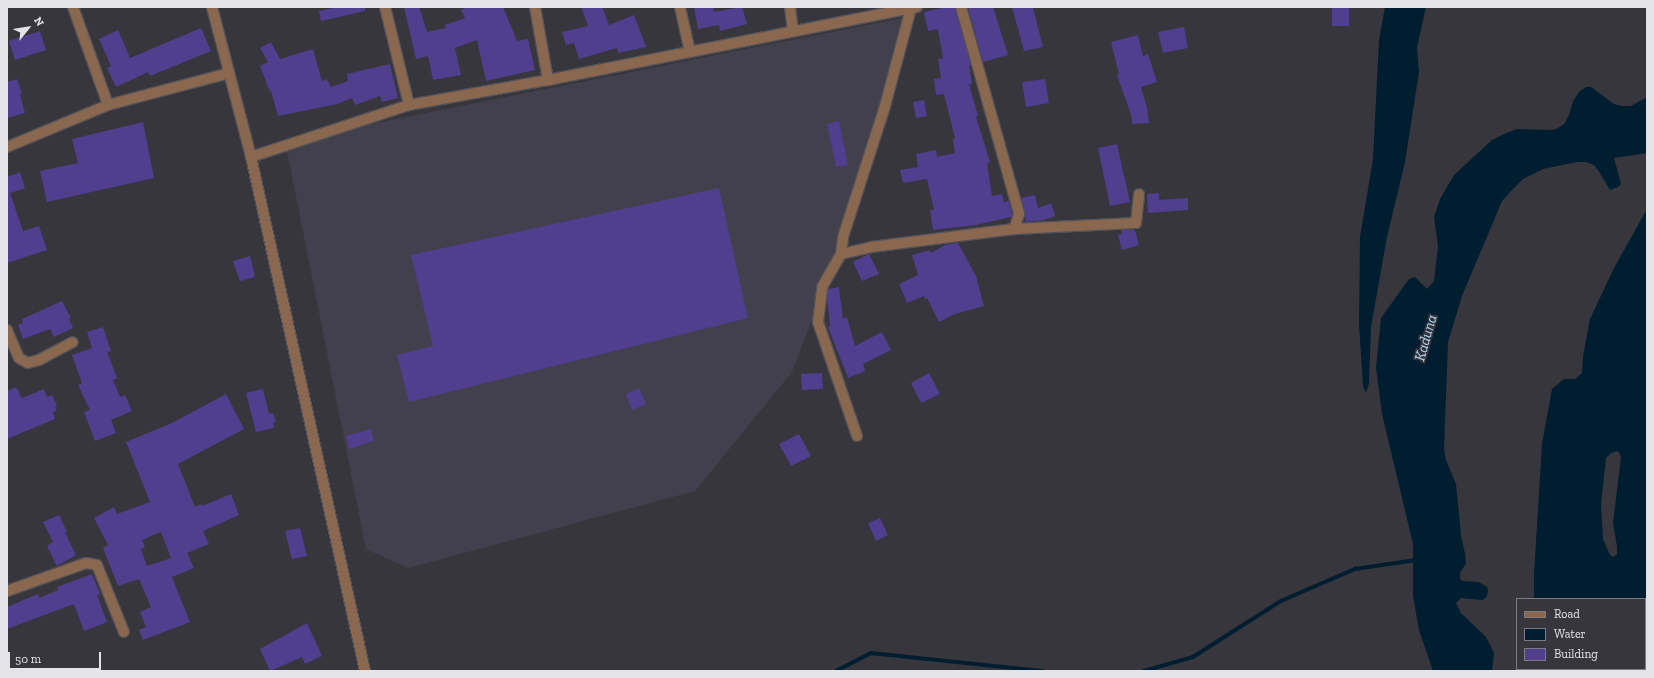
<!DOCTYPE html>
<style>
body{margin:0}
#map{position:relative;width:1654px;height:678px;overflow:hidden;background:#37363d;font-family:"Zilla Slab",serif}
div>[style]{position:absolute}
.built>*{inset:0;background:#41404c}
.water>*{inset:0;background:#001e30}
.stream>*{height:3.5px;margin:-1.75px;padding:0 1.75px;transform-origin:1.75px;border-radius:1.75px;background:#001e30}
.building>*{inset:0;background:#503e8e}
.roads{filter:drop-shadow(1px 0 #535258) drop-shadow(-1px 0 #535258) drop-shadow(0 1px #535258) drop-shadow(0 -1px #535258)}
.minor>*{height:10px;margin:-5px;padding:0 5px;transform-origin:5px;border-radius:5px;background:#8a674f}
span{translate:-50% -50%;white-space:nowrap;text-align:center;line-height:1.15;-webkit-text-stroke:3.5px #37363d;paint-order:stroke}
.water-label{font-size:15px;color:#add9f8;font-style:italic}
.frame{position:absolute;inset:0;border:8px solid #e4e3e7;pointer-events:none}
.legend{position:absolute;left:1516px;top:598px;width:130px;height:72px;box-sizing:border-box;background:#37363d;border:1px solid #7c7b81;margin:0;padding:5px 7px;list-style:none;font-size:12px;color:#e4e3e7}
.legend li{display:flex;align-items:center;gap:8px;height:20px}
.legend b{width:20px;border:1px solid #7c7b81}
.north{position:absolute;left:8px;top:8px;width:40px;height:40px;-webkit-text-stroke:3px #37363d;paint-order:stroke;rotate:60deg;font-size:11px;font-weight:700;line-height:16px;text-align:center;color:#e4e3e7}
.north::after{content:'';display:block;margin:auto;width:14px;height:18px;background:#e4e3e7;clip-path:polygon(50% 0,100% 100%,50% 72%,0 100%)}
.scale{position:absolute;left:8px;top:652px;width:93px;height:18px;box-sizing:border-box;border:2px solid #e4e3e7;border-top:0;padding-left:5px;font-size:12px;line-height:14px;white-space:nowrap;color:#e4e3e7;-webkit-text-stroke:3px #37363d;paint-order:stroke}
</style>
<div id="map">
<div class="built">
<div style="clip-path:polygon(912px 16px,877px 151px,792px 372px,695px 491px,408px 568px,366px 549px,285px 141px)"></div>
</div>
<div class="water">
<div style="clip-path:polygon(1385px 7px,1426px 7px,1417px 47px,1419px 72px,1405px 162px,1387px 237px,1371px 327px,1369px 383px,1366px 393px,1363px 386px,1359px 324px,1360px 237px,1373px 159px,1379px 40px)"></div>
<div style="clip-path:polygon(1586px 87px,1591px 87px,1614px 104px,1621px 106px,1631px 106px,1647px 97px,1647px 153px,1614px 158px,1621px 184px,1618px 187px,1610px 190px,1598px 170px,1594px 165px,1586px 162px,1577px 162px,1543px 169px,1523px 179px,1513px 189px,1502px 201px,1462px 296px,1448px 342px,1444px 450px,1446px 460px,1456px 484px,1461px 535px,1465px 554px,1466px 563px,1460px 573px,1460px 578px,1462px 581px,1479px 582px,1487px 587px,1488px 590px,1487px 596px,1483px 600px,1461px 598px,1456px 603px,1461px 613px,1486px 637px,1494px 653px,1492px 671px,1433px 671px,1419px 630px,1413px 596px,1413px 544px,1382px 414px,1376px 368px,1381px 318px,1409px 279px,1415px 277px,1427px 289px,1434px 281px,1438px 246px,1434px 217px,1440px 199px,1454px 175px,1492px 140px,1504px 134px,1517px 129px,1553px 130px,1558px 128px,1564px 124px,1569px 115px,1573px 101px,1579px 92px)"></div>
<div style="clip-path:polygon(evenodd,1647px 209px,1647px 671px,1625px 671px,1625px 669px,1645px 669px,1645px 599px,1534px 599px,1534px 574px,1542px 444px,1552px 389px,1564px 379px,1575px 379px,1582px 373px,1583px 356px,1590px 319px,1614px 268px,1647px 209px,1618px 451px,1621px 457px,1613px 523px,1617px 547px,1617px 554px,1613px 557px,1610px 555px,1603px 539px,1601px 504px,1606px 458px,1611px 453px,1618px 451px)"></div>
<div style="clip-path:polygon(1539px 669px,1595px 669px,1595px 671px,1539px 671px)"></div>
</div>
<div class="stream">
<div style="left:836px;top:671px;width:39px;rotate:-27deg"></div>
<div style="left:871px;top:653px;width:172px;rotate:6deg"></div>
<div style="left:1144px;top:671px;width:51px;rotate:-15.9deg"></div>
<div style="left:1193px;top:657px;width:104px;rotate:-32.5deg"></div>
<div style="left:1281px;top:601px;width:81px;rotate:-23.4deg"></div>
<div style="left:1355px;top:569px;width:63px;rotate:-8.3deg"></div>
</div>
<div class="building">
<div style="clip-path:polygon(338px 7px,365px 7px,365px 11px,321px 21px,319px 11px)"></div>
<div style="clip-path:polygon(404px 7px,419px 7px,427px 32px,446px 28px,445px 25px,465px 18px,461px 10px,468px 7px,503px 7px,517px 41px,528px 39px,535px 70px,486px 81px,477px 40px,455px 48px,461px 75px,433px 80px,428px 56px,416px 59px)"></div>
<div style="clip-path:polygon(581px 7px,602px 7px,609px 25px,634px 15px,646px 47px,618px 53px,617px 48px,579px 59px,574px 43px,566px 45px,562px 32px,588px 26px)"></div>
<div style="clip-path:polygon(694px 7px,713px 7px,714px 12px,742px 7px,747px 24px,720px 31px,719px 25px,698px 29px)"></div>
<div style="clip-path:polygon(947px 7px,955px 7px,971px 65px,969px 66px,972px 84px,969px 84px,978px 116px,976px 117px,990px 162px,987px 163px,992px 196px,1002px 194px,1004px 202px,1009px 201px,1012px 214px,1011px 217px,976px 225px,933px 230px,930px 210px,934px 210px,927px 179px,903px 183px,900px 170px,918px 167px,916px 154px,936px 150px,937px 157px,955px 153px,953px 139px,955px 138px,944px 94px,936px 95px,934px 79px,941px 78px,938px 59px,943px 58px,938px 29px,928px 31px,924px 12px)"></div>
<div style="clip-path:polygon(968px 7px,993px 7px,1008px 55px,983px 62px)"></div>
<div style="clip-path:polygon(1012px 7px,1033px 7px,1043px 47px,1024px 51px)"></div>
<div style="clip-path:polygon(1332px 7px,1349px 7px,1349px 26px,1332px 26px)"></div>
<div style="clip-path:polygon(1184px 27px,1188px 48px,1163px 53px,1158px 32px)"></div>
<div style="clip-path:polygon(201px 28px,211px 51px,150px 76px,148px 72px,116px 87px,107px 68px,111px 66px,99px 39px,118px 30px,130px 58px)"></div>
<div style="clip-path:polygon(40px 31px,46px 50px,15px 60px,9px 41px)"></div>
<div style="clip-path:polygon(1138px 35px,1143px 56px,1148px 54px,1157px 82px,1141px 87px,1147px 108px,1149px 123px,1132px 124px,1131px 115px,1117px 75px,1119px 74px,1111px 42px)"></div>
<div style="clip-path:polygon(271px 42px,280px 59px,313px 49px,322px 81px,327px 79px,331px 87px,348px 81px,347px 74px,390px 64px,398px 98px,382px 102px,380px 96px,355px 105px,352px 98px,337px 104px,278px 116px,271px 91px,270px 92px,260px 66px,268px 62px,260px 48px)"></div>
<div style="clip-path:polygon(17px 79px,22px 94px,20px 94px,25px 113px,7px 118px,7px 82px)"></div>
<div style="clip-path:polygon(1045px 79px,1049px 103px,1026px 107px,1022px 82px)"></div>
<div style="clip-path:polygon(924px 100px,927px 116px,916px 118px,913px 102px)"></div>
<div style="clip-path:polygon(839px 121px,848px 165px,836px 167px,827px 124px)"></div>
<div style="clip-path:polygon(143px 122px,154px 178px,47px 202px,40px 171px,78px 163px,72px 139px)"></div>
<div style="clip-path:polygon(1117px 144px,1130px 202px,1110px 206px,1098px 148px)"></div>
<div style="clip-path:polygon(20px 172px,25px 188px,10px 193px,23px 231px,39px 226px,47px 250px,7px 263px,7px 177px)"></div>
<div style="clip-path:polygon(719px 188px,748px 318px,409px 402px,397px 355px,433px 346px,411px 255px)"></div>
<div style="clip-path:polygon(1159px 193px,1159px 200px,1188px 198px,1188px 210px,1148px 213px,1147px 194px)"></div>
<div style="clip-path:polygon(1035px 195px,1038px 208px,1051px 203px,1055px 216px,1044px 220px,1026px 222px,1021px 198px)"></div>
<div style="clip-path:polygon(1121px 230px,1135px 230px,1139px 245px,1122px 250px,1118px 235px,1122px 234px)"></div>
<div style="clip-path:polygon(958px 243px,976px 276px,984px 306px,955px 314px,939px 322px,927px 298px,925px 299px,924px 296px,907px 303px,899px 284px,918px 275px,912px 255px,930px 250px,931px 253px,945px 245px)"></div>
<div style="clip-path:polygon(869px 254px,879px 274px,862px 281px,853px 262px)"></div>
<div style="clip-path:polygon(250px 256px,255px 277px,240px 281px,233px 261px)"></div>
<div style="clip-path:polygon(839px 287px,843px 319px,847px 317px,855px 346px,882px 332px,891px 350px,863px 364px,865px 371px,848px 378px,828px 327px,830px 326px,827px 298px,828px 289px)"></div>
<div style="clip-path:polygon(62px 301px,71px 318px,69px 319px,73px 328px,54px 337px,50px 329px,23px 339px,18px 325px,23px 323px,22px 319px)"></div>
<div style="clip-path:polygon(103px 327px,111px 351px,107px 352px,117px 378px,113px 380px,120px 397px,125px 395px,132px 411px,111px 420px,116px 433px,95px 441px,84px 412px,90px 410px,78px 385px,82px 383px,72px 355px,92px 348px,87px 332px)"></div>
<div style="clip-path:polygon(822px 373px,823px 389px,802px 390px,801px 374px)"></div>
<div style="clip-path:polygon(929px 373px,940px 394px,921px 403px,911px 383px)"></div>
<div style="clip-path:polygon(16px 387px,22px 398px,44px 389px,47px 397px,52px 395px,57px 406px,55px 407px,57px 411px,53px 412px,55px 419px,7px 439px,7px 391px)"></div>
<div style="clip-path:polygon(639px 388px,646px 404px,632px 410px,626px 394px)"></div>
<div style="clip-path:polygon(263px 389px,269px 414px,273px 413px,276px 422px,273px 423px,274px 428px,256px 432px,246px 393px)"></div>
<div style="clip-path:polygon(evenodd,226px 394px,244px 429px,178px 464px,195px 507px,201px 504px,202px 506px,231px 494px,239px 515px,203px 531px,209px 544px,187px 553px,194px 568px,172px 577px,190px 622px,143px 640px,139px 630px,146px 627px,140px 612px,151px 607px,139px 579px,118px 586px,103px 548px,108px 545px,94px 518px,114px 507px,117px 514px,150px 502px,126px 442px,172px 423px,226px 394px,161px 532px,171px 558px,147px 566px,141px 549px,145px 547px,142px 540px,161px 532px)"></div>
<div style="clip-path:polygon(371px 429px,374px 441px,349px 449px,346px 436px)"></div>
<div style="clip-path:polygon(799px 434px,811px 456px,791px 466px,779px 444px)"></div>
<div style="clip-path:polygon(59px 515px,67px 532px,65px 533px,76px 555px,57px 566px,47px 546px,53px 542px,43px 522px)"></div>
<div style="clip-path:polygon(880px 518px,888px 535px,876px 541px,868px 523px)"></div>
<div style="clip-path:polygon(300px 528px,307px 556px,292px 559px,285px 531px)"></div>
<div style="clip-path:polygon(92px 574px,100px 594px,97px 595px,107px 622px,84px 631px,74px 604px,7px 629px,7px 607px,38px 594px,39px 598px,58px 590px,57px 587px)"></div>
<div style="clip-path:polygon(307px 623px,322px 656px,305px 664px,302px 657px,270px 671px,260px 649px)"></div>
</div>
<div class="roads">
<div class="minor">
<div style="left:73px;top:7px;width:104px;rotate:70.3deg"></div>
<div style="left:212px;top:7px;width:155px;rotate:75.4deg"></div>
<div style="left:251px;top:157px;width:526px;rotate:77.49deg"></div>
<div style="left:385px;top:7px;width:101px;rotate:76.2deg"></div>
<div style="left:535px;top:7px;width:74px;rotate:79.9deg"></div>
<div style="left:680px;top:7px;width:46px;rotate:77.5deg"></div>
<div style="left:790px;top:7px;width:24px;rotate:83deg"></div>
<div style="left:961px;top:7px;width:215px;rotate:74.3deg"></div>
<div style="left:1019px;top:214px;width:16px;rotate:108deg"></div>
<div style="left:7px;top:147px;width:109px;rotate:-22.6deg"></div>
<div style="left:108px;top:105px;width:125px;rotate:-14.8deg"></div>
<div style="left:251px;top:157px;width:166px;rotate:-18.2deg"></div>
<div style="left:409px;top:105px;width:141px;rotate:-10.2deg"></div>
<div style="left:548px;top:80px;width:376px;rotate:-11.2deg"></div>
<div style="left:841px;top:254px;width:31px;rotate:-13deg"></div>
<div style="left:871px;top:247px;width:144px;rotate:-7.2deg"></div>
<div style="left:1014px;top:229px;width:122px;rotate:-2.8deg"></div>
<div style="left:1136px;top:223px;width:29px;rotate:-84deg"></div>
<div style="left:7px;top:330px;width:30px;rotate:67deg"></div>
<div style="left:19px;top:358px;width:10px;rotate:29deg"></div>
<div style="left:28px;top:363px;width:11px;rotate:-15deg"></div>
<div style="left:39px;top:360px;width:38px;rotate:-28deg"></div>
<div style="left:857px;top:436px;width:120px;rotate:-108.9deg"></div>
<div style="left:818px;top:322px;width:35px;rotate:-83deg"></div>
<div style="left:822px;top:287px;width:38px;rotate:-60deg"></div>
<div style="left:841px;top:254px;width:17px;rotate:-83deg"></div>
<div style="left:843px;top:237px;width:138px;rotate:-72.2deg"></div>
<div style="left:885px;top:106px;width:101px;rotate:-75.1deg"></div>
<div style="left:7px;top:591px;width:84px;rotate:-19.5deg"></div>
<div style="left:86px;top:563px;width:11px;rotate:10deg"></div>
<div style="left:97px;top:565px;width:72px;rotate:68.1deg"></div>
</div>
</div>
<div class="water-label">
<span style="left:1426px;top:338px;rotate:-74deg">Kaduna</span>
</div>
<div class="frame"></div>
<ul class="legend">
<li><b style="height:5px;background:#8a674f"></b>Road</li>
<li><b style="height:11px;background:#001e30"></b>Water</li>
<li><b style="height:11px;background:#503e8e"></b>Building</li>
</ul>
<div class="north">N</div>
<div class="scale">50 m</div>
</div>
